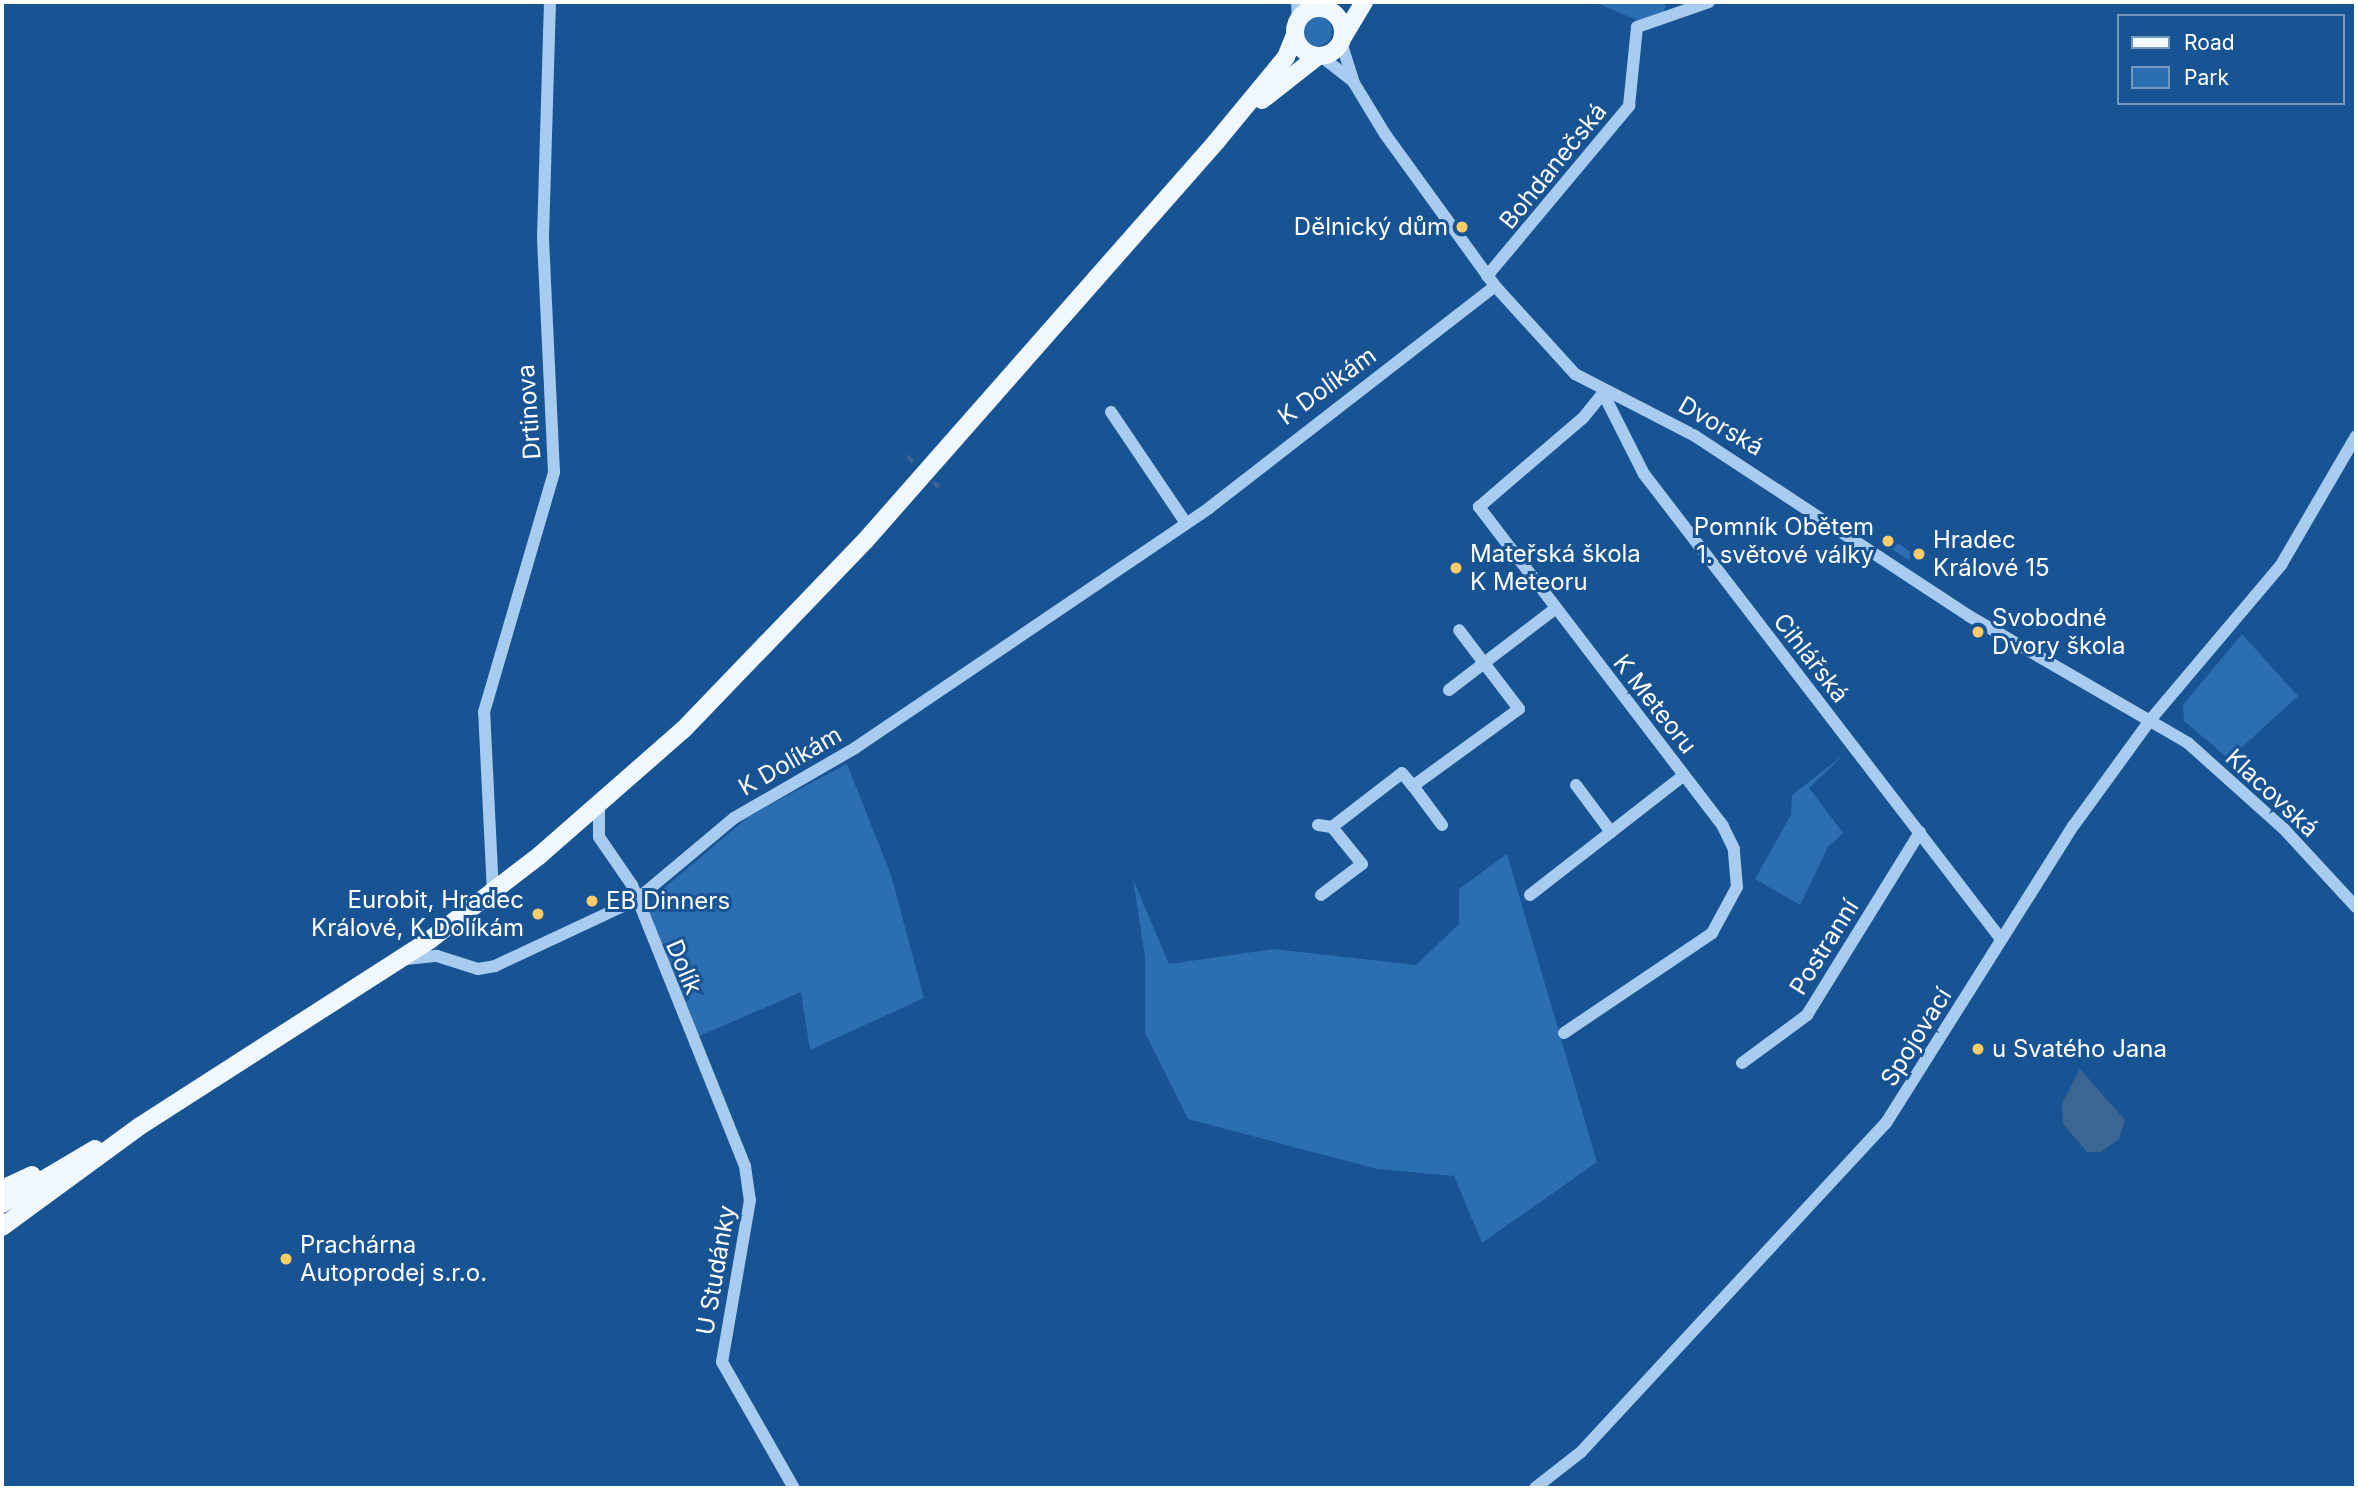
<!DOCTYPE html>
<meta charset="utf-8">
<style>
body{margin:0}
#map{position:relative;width:2358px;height:1490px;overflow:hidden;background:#185393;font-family:Inter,sans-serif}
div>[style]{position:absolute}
.green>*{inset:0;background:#2b6eb1}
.round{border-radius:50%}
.water>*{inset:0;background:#3b6693}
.stream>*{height:3.5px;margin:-1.75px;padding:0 1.75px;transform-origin:1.75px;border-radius:1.75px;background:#3b6693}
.minor>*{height:12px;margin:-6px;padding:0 6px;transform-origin:6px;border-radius:6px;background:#a8ccf0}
.major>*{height:18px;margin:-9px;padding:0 9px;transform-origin:9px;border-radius:9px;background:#f1f7ff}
.major>.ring{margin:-9px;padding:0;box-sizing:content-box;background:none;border:18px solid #f1f7ff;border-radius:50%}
.dots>*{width:19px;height:19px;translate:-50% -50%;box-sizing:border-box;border:4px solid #185393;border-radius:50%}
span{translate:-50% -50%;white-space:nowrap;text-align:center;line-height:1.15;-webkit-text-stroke:6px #185393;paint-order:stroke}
.street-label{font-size:24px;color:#fff}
.poi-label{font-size:24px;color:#fff}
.right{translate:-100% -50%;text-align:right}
.left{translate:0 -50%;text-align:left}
.frame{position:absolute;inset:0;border:4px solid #fff;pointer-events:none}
.legend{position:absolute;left:2117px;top:14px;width:228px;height:91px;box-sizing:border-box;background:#185393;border:2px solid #7498be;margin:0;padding:9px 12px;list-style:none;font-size:21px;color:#fff}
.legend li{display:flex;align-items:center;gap:14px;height:35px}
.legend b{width:35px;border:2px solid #7498be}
</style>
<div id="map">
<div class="green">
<div style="clip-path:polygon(1594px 2px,1663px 2px,1666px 6px,1661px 16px,1639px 21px)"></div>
<div class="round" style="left:1302px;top:16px;width:30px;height:30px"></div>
<div style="clip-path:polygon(1884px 534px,1912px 553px,1909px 560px,1879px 541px)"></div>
<div style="clip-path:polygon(2242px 634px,2298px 696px,2229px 759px,2184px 721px,2183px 705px)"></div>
<div style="clip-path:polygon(1845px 754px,1809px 788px,1843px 833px,1828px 847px,1800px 905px,1755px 879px,1791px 815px,1792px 795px)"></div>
<div style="clip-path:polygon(847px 764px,891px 875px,924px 998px,810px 1050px,801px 992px,697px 1037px,646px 917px,655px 896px,749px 816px)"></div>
<div style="clip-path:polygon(1507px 854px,1597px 1162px,1482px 1243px,1454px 1176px,1377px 1169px,1188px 1119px,1145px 1033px,1145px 957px,1133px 879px,1169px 964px,1273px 949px,1416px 965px,1459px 924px,1459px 889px)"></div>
</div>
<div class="water">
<div style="clip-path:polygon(2080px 1069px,2125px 1120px,2119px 1139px,2101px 1152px,2087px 1152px,2063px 1124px,2062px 1103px)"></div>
</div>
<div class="stream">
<div style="left:909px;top:457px;width:5px;rotate:53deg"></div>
<div style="left:935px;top:483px;width:4px;rotate:45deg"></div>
</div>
<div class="minor">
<div style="left:1297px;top:2px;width:18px;rotate:87deg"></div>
<div style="left:1312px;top:2px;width:10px;rotate:37deg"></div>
<div style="left:1341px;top:42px;width:43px;rotate:72.4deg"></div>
<div style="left:1354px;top:83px;width:60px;rotate:58.7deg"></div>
<div style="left:1385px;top:134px;width:188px;rotate:54.1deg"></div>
<div style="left:1495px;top:286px;width:119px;rotate:47.7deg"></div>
<div style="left:1575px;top:374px;width:135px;rotate:27.3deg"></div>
<div style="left:1695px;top:436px;width:328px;rotate:33.3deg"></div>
<div style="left:1969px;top:616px;width:253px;rotate:30.1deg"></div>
<div style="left:2188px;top:743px;width:129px;rotate:41.9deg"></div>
<div style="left:2284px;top:829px;width:106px;rotate:47.3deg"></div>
<div style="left:1322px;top:57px;width:37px;rotate:38deg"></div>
<div style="left:1487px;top:276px;width:222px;rotate:-50.1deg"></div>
<div style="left:1629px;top:106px;width:79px;rotate:-84.2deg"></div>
<div style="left:1637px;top:27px;width:76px;rotate:-19.1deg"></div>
<div style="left:1603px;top:393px;width:91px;rotate:63.2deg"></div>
<div style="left:1644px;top:474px;width:586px;rotate:52.49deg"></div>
<div style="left:1111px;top:412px;width:134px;rotate:56deg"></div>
<div style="left:1449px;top:690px;width:44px;rotate:-37.6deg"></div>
<div style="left:1484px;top:663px;width:41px;rotate:-127.1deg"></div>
<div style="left:1576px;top:785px;width:59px;rotate:53.3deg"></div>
<div style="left:599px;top:806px;width:31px;rotate:90deg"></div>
<div style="left:599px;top:837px;width:58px;rotate:55.5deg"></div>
<div style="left:632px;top:885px;width:303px;rotate:68.1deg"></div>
<div style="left:745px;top:1166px;width:34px;rotate:82deg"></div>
<div style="left:750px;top:1200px;width:164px;rotate:99.8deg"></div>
<div style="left:722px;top:1362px;width:145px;rotate:60.3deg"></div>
<div style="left:1318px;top:825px;width:14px;rotate:8deg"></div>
<div style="left:1442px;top:825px;width:49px;rotate:-126.6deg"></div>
<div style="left:1413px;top:786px;width:131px;rotate:-36deg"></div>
<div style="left:1519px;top:709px;width:58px;rotate:-127.3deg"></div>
<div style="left:1484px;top:663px;width:89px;rotate:-37.3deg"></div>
<div style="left:493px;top:893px;width:181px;rotate:-92.8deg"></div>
<div style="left:484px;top:712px;width:250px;rotate:-73.7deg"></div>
<div style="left:554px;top:472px;width:235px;rotate:-92.7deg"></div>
<div style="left:543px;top:237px;width:235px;rotate:-88.3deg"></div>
<div style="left:1321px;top:895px;width:51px;rotate:-37.1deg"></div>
<div style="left:1362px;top:864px;width:48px;rotate:-129deg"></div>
<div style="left:1332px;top:827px;width:88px;rotate:-37.6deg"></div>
<div style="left:1402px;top:773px;width:17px;rotate:50deg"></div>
<div style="left:1530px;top:895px;width:195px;rotate:-37.9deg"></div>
<div style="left:406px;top:959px;width:31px;rotate:-6deg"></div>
<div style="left:437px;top:956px;width:43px;rotate:17.6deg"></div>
<div style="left:478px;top:969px;width:17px;rotate:-10deg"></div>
<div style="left:495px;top:966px;width:156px;rotate:-25.1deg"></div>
<div style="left:636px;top:900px;width:128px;rotate:-39.9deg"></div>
<div style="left:734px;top:818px;width:140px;rotate:-30deg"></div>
<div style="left:855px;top:748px;width:428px;rotate:-34.1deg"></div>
<div style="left:1209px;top:508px;width:362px;rotate:-37.8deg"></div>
<div style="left:1564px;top:1033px;width:179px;rotate:-34deg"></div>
<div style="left:1712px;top:933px;width:52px;rotate:-61.5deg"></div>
<div style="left:1737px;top:887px;width:38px;rotate:-95deg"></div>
<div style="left:1734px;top:849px;width:25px;rotate:-116deg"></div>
<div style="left:1723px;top:826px;width:402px;rotate:-127.4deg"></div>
<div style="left:1479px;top:507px;width:137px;rotate:-40.6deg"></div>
<div style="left:1583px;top:418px;width:32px;rotate:-51deg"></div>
<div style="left:1742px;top:1063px;width:81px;rotate:-36.4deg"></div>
<div style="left:1807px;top:1015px;width:215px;rotate:-58.3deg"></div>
<div style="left:1535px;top:1488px;width:58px;rotate:-38deg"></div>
<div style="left:1581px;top:1452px;width:449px;rotate:-47.2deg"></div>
<div style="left:1886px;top:1123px;width:352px;rotate:-57.8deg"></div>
<div style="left:2074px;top:825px;width:131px;rotate:-54deg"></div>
<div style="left:2151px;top:719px;width:202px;rotate:-49.8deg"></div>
<div style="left:2281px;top:565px;width:149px;rotate:-59.8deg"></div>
</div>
<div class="major">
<div class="ring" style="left:1295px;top:8px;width:30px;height:30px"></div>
<div style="left:1343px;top:37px;width:41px;rotate:-59deg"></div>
<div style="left:1262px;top:100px;width:71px;rotate:-38.2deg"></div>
<div style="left:2px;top:1189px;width:33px;rotate:-25deg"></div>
<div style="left:2px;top:1204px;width:108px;rotate:-30.6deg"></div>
<div style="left:2px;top:1227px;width:171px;rotate:-36.2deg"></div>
<div style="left:140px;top:1126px;width:346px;rotate:-32.7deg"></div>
<div style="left:431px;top:939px;width:138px;rotate:-37.6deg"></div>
<div style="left:540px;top:855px;width:190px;rotate:-41.2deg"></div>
<div style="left:683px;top:730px;width:262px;rotate:-46.1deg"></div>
<div style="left:865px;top:541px;width:531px;rotate:-48.66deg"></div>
<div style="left:1216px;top:142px;width:110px;rotate:-50.5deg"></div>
<div style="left:1286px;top:57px;width:24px;rotate:-68deg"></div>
</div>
<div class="dots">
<div style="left:1462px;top:227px;background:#ffcc67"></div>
<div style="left:1888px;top:541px;background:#ffcc67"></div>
<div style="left:1919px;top:554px;background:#ffcc67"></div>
<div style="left:1456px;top:568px;background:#ffcc67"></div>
<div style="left:1978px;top:632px;background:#ffcc67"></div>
<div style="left:592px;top:901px;background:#ffcc67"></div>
<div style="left:538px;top:914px;background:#ffcc67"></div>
<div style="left:1978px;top:1049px;background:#ffcc67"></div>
<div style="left:286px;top:1259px;background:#ffcc67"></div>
</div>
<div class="street-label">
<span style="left:1553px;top:166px;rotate:-51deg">Bohdanečská</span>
<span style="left:1327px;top:386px;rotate:-36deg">K Dolíkám</span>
<span style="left:529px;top:412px;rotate:-94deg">Drtinova</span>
<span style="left:1721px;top:426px;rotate:30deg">Dvorská</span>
<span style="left:1811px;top:658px;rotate:52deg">Cihlářská</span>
<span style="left:1655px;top:704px;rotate:52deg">K Meteoru</span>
<span style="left:790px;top:761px;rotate:-30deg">K Dolíkám</span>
<span style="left:2272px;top:793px;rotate:43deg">Klacovská</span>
<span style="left:1824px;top:947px;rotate:-58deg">Postranní</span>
<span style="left:684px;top:967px;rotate:67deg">Dolík</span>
<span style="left:1916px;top:1037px;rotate:-58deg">Spojovací</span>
<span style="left:716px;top:1270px;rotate:-80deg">U Studánky</span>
</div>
<div class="poi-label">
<span class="right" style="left:1448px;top:227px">Dělnický dům</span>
<span class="right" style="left:1874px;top:541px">Pomník Obětem<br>1. světové války</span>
<span class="left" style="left:1933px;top:554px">Hradec<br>Králové 15</span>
<span class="left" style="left:1470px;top:568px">Mateřská škola<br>K Meteoru</span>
<span class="left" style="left:1992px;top:632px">Svobodné<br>Dvory škola</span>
<span class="right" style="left:524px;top:914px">Eurobit, Hradec<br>Králové, K Dolíkám</span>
<span class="left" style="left:606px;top:901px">EB Dinners</span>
<span class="left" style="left:1992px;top:1049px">u Svatého Jana</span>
<span class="left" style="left:300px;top:1259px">Prachárna<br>Autoprodej s.r.o.</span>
</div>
<div class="frame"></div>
<ul class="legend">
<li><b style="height:9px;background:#f1f7ff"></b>Road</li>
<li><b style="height:19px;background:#2b6eb1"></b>Park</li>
</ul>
</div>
